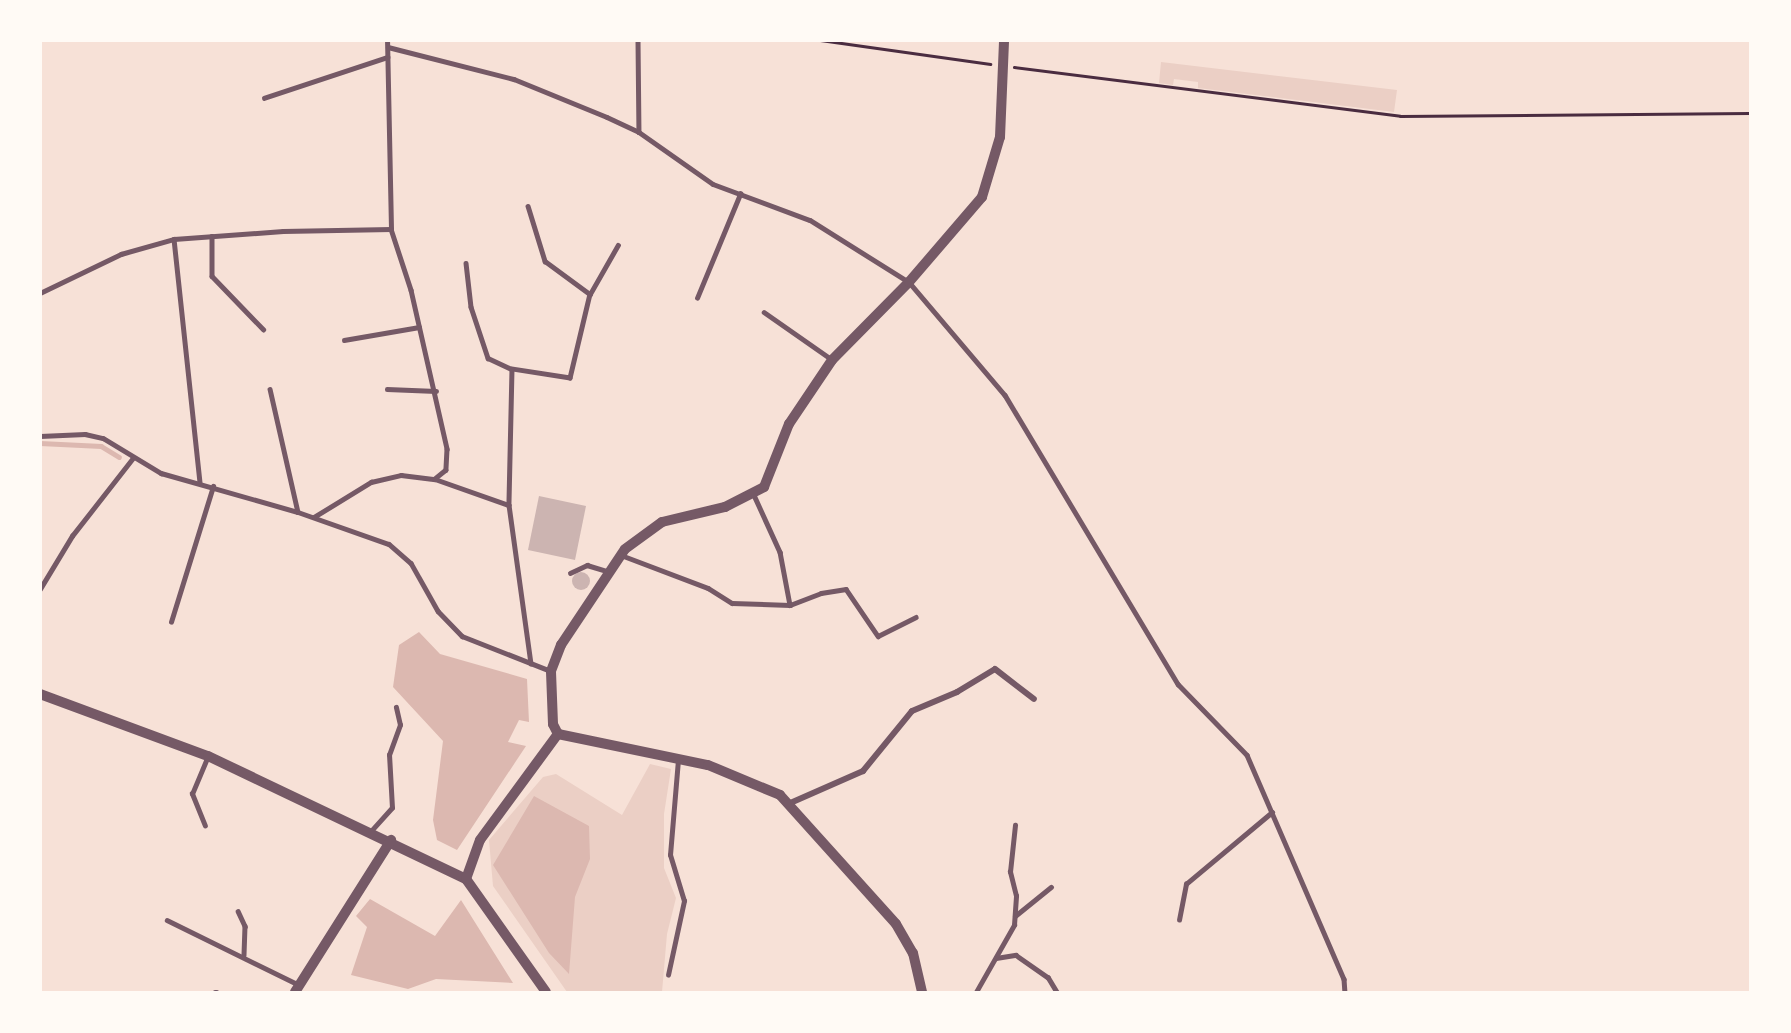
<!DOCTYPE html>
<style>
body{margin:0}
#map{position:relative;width:1791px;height:1033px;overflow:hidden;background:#f7e1d7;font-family:"Crimson Pro",serif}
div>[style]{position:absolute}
.green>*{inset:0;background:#ebcfc5}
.water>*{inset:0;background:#dcb8b0}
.stream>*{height:4.5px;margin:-2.25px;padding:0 2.25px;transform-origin:2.25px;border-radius:2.25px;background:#dcb8b0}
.building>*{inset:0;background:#ccb4b1}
.round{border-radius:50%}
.path>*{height:3px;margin:-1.5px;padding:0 1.5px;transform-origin:1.5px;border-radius:1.5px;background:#4a2c40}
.service>*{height:4.5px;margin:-2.25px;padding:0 2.25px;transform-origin:2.25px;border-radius:2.25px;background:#755966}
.minor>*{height:6px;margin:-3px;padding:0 3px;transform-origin:3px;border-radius:3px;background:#755966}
.tertiary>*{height:10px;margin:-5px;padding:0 5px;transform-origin:5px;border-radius:5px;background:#755966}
span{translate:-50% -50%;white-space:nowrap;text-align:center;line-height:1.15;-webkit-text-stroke:6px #fffaf5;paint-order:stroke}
.frame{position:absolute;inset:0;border:42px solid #fffaf5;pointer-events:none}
</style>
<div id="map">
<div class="green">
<div style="clip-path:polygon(1161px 62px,1397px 90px,1394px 112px,1198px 88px,1198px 82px,1174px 79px,1173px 85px,1159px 83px)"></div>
<div style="clip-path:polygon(650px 764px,671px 769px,664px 814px,664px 868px,676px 898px,667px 934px,662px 992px,567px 992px,493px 886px,489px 840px,543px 777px,556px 774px,622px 815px)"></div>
</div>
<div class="water">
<div style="clip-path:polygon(419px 632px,440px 654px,527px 679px,529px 722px,519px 720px,508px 742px,526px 746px,457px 850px,437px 840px,433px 820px,443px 741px,393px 687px,399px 645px)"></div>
<div style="clip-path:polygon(534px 796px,589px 826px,590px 859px,575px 897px,569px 974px,549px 953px,493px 865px)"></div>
<div style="clip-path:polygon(370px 899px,435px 936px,461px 900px,513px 983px,436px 979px,408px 989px,351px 975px,367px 927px,356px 916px)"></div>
</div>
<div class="stream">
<div style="left:40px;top:443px;width:61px;rotate:2.8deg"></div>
<div style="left:101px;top:446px;width:21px;rotate:31deg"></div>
</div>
<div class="building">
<div style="clip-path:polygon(539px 496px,586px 506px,575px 560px,528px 550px)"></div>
<div class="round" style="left:572px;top:572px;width:18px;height:18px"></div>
</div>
<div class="path">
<div style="left:820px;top:40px;width:172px;rotate:8deg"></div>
<div style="left:1014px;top:67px;width:389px;rotate:7.2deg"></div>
<div style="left:1400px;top:116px;width:350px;rotate:-0.5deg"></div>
</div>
<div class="service">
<div style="left:638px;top:40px;width:92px;rotate:89.4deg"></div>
<div style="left:388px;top:47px;width:130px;rotate:14.3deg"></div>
<div style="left:514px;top:79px;width:100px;rotate:22.2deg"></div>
<div style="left:607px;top:117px;width:35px;rotate:25deg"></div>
<div style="left:639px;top:132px;width:90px;rotate:35.1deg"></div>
<div style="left:713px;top:184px;width:103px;rotate:20.4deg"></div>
<div style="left:810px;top:220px;width:117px;rotate:32.1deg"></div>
<div style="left:909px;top:282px;width:148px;rotate:49.7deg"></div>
<div style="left:1005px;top:395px;width:337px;rotate:59.1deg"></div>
<div style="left:1178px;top:684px;width:99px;rotate:45.8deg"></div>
<div style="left:1247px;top:755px;width:244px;rotate:66.6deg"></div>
<div style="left:1344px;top:979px;width:13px;rotate:86deg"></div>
<div style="left:264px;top:98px;width:130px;rotate:-18.4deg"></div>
<div style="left:528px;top:206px;width:58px;rotate:72.8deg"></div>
<div style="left:545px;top:261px;width:56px;rotate:36.3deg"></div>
<div style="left:590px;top:294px;width:86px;rotate:103.4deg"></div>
<div style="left:570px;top:378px;width:59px;rotate:-171.2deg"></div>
<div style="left:512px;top:369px;width:136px;rotate:91.3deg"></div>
<div style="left:509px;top:505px;width:160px;rotate:82.1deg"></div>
<div style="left:391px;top:229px;width:64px;rotate:71.8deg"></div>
<div style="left:411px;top:290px;width:163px;rotate:77.2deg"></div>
<div style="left:447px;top:449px;width:21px;rotate:93deg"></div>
<div style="left:446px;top:470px;width:14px;rotate:141deg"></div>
<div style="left:212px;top:236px;width:40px;rotate:90deg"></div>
<div style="left:212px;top:276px;width:74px;rotate:46.1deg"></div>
<div style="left:174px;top:239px;width:244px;rotate:83.9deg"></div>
<div style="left:466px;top:263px;width:44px;rotate:83.5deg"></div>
<div style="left:471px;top:307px;width:54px;rotate:71.6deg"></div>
<div style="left:488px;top:358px;width:26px;rotate:25deg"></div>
<div style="left:40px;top:293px;width:90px;rotate:-25.7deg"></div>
<div style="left:121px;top:254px;width:55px;rotate:-15.8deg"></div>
<div style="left:174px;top:239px;width:109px;rotate:-4.2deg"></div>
<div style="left:283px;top:231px;width:108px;rotate:-1.1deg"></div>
<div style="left:391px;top:229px;width:189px;rotate:-91.2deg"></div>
<div style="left:590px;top:294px;width:56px;rotate:-60.3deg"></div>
<div style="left:697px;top:298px;width:113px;rotate:-67.5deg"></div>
<div style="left:764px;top:312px;width:82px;rotate:35deg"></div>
<div style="left:344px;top:340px;width:76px;rotate:-9.8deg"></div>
<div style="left:270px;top:389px;width:126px;rotate:77.2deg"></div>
<div style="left:387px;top:389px;width:49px;rotate:2.3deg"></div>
<div style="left:40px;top:436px;width:45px;rotate:-2.5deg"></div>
<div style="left:85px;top:434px;width:18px;rotate:13deg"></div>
<div style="left:103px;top:438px;width:68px;rotate:31.1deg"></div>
<div style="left:161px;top:473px;width:142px;rotate:15.9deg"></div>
<div style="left:298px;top:512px;width:96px;rotate:19.4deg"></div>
<div style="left:389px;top:544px;width:29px;rotate:41deg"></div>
<div style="left:411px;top:563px;width:55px;rotate:60.6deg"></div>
<div style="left:438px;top:611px;width:35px;rotate:46deg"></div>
<div style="left:462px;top:636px;width:96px;rotate:21.5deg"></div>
<div style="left:754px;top:495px;width:63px;rotate:65.5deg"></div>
<div style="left:780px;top:552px;width:54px;rotate:79.3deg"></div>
<div style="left:314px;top:517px;width:67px;rotate:-31.6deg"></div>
<div style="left:371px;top:482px;width:31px;rotate:-13deg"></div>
<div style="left:401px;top:475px;width:34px;rotate:7deg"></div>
<div style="left:435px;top:479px;width:78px;rotate:19.4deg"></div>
<div style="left:621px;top:555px;width:93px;rotate:20.8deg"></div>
<div style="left:708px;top:588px;width:28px;rotate:32deg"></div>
<div style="left:732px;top:603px;width:58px;rotate:2deg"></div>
<div style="left:790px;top:605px;width:33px;rotate:-21deg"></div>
<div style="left:821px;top:593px;width:25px;rotate:-9deg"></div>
<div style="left:846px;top:589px;width:57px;rotate:55.8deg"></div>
<div style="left:878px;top:636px;width:42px;rotate:-26.6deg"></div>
<div style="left:570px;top:573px;width:19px;rotate:-25deg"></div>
<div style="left:587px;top:565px;width:24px;rotate:17deg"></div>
<div style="left:40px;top:589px;width:62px;rotate:-58.9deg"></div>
<div style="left:72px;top:536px;width:99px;rotate:-52deg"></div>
<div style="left:171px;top:622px;width:142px;rotate:-72.8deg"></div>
<div style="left:205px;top:826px;width:35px;rotate:-112deg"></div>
<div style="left:192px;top:794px;width:41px;rotate:-67.2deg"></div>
<div style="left:371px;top:831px;width:31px;rotate:-48deg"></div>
<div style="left:392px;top:808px;width:53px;rotate:-93.2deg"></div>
<div style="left:389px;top:755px;width:32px;rotate:-70deg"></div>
<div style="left:400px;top:725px;width:18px;rotate:-103deg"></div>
<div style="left:238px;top:911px;width:17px;rotate:65deg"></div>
<div style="left:245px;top:926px;width:29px;rotate:92deg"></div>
<div style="left:1015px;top:916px;width:46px;rotate:-38.9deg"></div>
<div style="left:167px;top:920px;width:147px;rotate:26.2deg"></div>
<div style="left:1179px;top:920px;width:37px;rotate:-79deg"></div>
<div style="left:1186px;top:884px;width:112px;rotate:-39.9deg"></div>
<div style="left:996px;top:958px;width:20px;rotate:-9deg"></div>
<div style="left:1016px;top:955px;width:39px;rotate:35deg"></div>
<div style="left:1048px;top:977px;width:17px;rotate:59deg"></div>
<div style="left:668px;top:975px;width:76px;rotate:-77.8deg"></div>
<div style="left:684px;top:901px;width:48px;rotate:-106.9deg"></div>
<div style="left:670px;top:855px;width:95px;rotate:-85.2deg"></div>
<div style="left:215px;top:992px;width:2px"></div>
<div style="left:976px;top:992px;width:77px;rotate:-60.4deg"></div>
<div style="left:1014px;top:925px;width:29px;rotate:-86deg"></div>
<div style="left:1016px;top:896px;width:25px;rotate:-104deg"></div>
<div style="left:1010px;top:872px;width:47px;rotate:-83.9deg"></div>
</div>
<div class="minor">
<div style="left:788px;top:804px;width:82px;rotate:-23.7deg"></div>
<div style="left:863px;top:771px;width:77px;rotate:-50.8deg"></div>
<div style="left:912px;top:711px;width:49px;rotate:-22.9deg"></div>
<div style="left:957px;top:692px;width:44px;rotate:-31.2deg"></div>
<div style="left:995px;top:669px;width:49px;rotate:37.6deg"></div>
</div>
<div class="tertiary">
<div style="left:40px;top:694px;width:179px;rotate:20.3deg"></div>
<div style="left:208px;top:756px;width:286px;rotate:25.5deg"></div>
<div style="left:466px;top:879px;width:138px;rotate:54.7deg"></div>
<div style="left:558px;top:734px;width:11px;rotate:-117deg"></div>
<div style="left:553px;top:724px;width:53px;rotate:-92.2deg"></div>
<div style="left:551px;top:671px;width:28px;rotate:-69deg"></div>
<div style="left:561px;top:645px;width:115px;rotate:-56.3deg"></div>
<div style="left:625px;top:549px;width:46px;rotate:-36.1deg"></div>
<div style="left:662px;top:522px;width:65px;rotate:-13.4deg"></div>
<div style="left:725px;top:507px;width:44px;rotate:-27.1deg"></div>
<div style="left:764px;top:487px;width:68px;rotate:-68.4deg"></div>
<div style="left:789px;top:424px;width:77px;rotate:-56.1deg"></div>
<div style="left:832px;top:360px;width:110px;rotate:-45.4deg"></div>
<div style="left:909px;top:282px;width:112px;rotate:-49.3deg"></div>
<div style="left:982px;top:197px;width:63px;rotate:-73.3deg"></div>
<div style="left:1000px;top:137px;width:97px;rotate:-87.6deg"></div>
<div style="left:558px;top:734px;width:153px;rotate:11.7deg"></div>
<div style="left:708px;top:765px;width:78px;rotate:22.6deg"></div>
<div style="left:780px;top:795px;width:173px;rotate:48deg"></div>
<div style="left:896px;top:924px;width:34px;rotate:60deg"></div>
<div style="left:913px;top:953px;width:40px;rotate:77deg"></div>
<div style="left:466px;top:879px;width:41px;rotate:-70.3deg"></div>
<div style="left:480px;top:840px;width:132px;rotate:-53.7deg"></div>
<div style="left:295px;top:992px;width:180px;rotate:-57.7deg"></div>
</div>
<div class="frame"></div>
</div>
